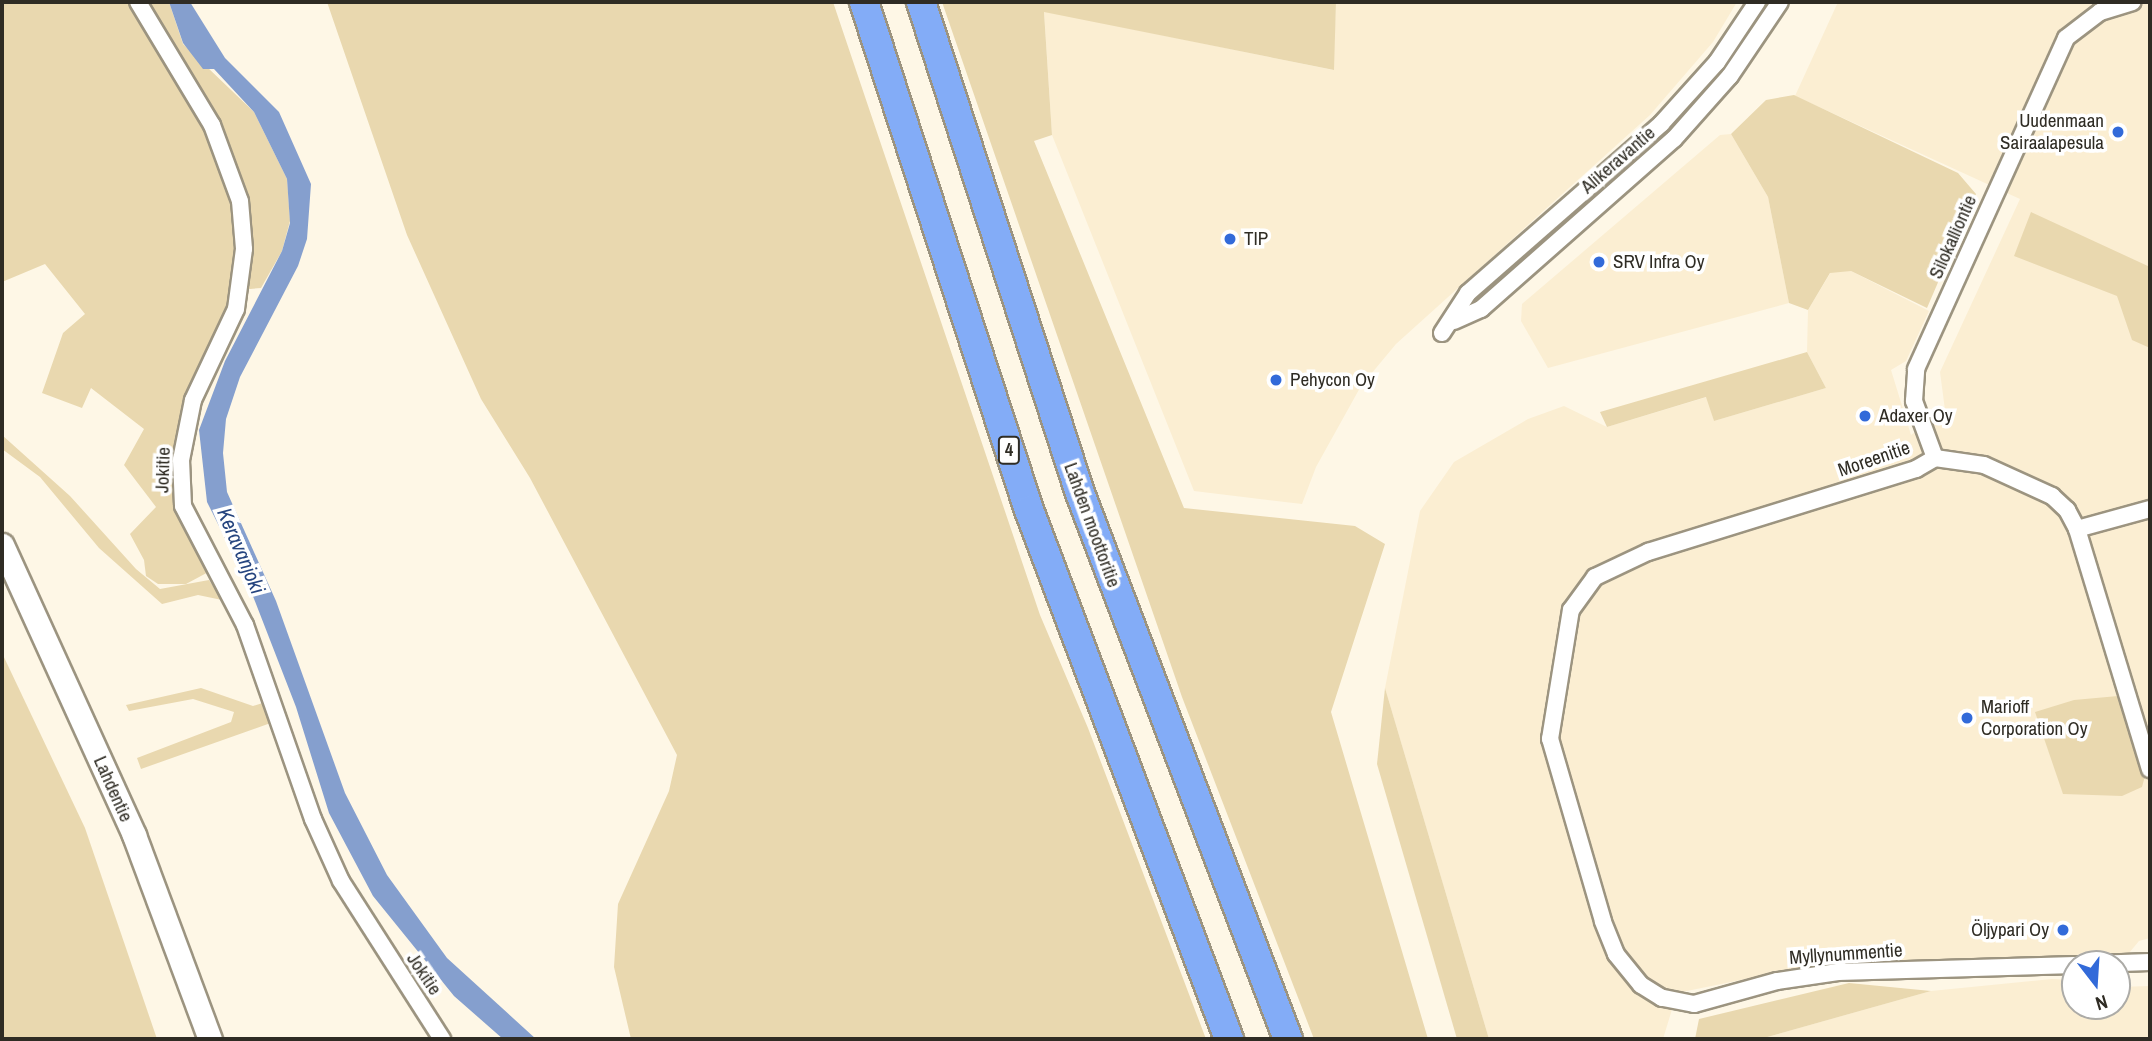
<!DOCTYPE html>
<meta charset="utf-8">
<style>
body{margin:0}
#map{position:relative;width:2152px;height:1041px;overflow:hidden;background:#fef7e6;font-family:"Archivo Narrow",sans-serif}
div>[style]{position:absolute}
.built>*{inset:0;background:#fbeed2}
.green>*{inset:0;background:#e9d8af}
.water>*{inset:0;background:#859fce}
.roads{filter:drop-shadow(2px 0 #9c9480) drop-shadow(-2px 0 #9c9480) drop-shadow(0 2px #9c9480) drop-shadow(0 -2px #9c9480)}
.minor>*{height:16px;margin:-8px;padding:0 8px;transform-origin:8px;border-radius:8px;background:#fff}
.secondary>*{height:23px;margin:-11.5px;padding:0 11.5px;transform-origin:11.5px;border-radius:11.5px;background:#fff}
.motorway>*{height:28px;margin:-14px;padding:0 14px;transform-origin:14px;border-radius:14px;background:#83acf7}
.dots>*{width:19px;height:19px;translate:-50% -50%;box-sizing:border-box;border:4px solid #fff;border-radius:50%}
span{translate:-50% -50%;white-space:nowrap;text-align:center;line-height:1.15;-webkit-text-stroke:7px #fff;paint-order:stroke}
.shield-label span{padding:2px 5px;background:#fff;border:2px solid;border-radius:5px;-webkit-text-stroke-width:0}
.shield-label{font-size:18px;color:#2f2c24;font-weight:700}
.poi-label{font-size:19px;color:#2f2c24}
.right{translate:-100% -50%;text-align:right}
.left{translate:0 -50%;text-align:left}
.street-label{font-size:19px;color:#2f2c24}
.water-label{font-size:21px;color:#26457f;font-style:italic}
.frame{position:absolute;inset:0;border:4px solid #2f2c24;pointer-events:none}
.north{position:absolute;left:2061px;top:950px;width:70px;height:70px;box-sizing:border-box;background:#fff;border:2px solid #acaba7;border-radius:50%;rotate:163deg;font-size:19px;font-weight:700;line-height:28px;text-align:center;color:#2f2c24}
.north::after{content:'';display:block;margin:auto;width:24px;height:32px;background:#326ad9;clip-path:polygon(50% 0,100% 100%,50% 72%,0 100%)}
</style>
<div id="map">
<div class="built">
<div style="clip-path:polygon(1336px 2px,1737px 2px,1713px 42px,1650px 115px,1396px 344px,1361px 386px,1316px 467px,1302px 504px,1194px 491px,1052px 135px,1044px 11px,1333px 70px)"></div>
<div style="clip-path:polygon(1838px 2px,2150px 2px,2150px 938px,2139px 941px,2129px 953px,1804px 967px,1677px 993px,1663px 1039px,1489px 1039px,1385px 688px,1420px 511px,1454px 462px,1528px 419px,1564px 406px,1607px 427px,1707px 397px,1714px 421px,1826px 388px,1807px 352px,1808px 310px,1831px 272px,1839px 271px,1851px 271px,1929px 311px,1906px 361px,1891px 370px,1911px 435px,1945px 410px,1940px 372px,2020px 199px,1795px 96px)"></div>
<div style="clip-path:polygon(1731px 134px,1768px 197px,1789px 303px,1548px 368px,1521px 321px,1522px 304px,1720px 135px)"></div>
<div style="clip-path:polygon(2052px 979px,2075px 980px,2075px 1006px,2117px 1006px,2117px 987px,2150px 986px,2150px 1039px,1760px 1039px,1931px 991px)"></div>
</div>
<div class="green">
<div style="clip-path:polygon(2px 2px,169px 2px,183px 44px,254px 112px,287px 179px,290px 221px,282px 251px,261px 288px,238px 290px,193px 400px,183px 506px,214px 569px,186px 584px,158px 584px,146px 576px,144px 560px,130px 534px,156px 507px,124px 465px,144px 429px,91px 388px,82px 408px,42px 393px,63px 333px,85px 314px,45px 264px,2px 282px)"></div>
<div style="clip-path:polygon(327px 2px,833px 2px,1040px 615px,1088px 728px,1206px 1039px,631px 1039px,614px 967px,618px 904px,669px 791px,677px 755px,530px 478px,481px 399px,407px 235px)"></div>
<div style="clip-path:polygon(942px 2px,1336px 2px,1334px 70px,1044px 12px,1052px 135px,1034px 141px,1184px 508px,1355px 526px,1385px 544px,1331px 712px,1428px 1039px,1314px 1039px,1182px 697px)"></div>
<div style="clip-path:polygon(1794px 95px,1958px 173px,1976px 194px,1927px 308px,1851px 271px,1830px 273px,1808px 310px,1789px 303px,1768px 197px,1731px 134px,1766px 100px)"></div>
<div style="clip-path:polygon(2031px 212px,2150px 267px,2150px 348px,2132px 340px,2117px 296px,2014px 256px)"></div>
<div style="clip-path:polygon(1807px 352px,1826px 388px,1714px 421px,1706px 397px,1607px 427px,1600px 412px)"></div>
<div style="clip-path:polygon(2px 435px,70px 496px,136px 569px,160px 589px,209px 580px,222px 600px,198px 595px,162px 604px,99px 548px,40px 477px,2px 449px)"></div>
<div style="clip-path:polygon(2px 653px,85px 828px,157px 1039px,2px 1039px)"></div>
<div style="clip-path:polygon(201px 688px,253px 706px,272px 700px,279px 720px,141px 769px,137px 758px,231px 722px,234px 712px,193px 699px,129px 711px,126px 705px)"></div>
<div style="clip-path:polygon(1385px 688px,1489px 1039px,1457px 1039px,1377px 764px)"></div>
<div style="clip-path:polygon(2118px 696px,2145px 776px,2142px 787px,2122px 796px,2063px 794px,2035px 712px,2074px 700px)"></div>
<div style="clip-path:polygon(1849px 983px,1931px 991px,1760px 1039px,1695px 1039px,1699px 1019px)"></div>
</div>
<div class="water">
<div style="clip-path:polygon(169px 2px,190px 2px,225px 58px,279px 112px,311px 184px,307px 239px,298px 266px,240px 377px,226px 419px,223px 453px,227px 492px,276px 601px,345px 793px,387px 875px,447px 958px,536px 1039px,503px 1039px,454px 996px,373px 896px,329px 813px,296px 707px,249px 586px,207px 502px,199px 430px,225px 361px,282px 251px,290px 223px,287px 179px,254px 112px,214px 69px,203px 69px,183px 43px)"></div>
</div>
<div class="roads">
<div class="minor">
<div style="left:138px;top:2px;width:144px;rotate:59deg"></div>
<div style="left:212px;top:125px;width:81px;rotate:69.8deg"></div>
<div style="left:240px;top:201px;width:48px;rotate:85.2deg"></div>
<div style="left:244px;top:249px;width:61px;rotate:97.6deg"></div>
<div style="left:236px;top:309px;width:101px;rotate:115.3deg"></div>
<div style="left:193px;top:400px;width:61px;rotate:101.3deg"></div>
<div style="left:181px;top:460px;width:46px;rotate:87.5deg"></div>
<div style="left:183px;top:506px;width:134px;rotate:62.5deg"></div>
<div style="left:245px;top:625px;width:206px;rotate:70.7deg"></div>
<div style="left:313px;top:819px;width:68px;rotate:65.7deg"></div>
<div style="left:341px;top:881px;width:188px;rotate:57.4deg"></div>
<div style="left:1454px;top:321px;width:30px;rotate:-24deg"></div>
<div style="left:1481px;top:309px;width:257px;rotate:-41.4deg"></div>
<div style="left:1674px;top:139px;width:84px;rotate:-48.4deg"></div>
<div style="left:1730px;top:76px;width:89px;rotate:-56deg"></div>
<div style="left:1442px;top:333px;width:48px;rotate:-57deg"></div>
<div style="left:1468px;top:293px;width:257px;rotate:-41.2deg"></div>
<div style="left:1661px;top:124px;width:84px;rotate:-47.9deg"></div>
<div style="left:1717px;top:62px;width:72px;rotate:-56.3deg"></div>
<div style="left:1935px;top:458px;width:61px;rotate:-110.2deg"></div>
<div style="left:1914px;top:401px;width:32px;rotate:-86deg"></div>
<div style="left:1916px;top:369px;width:363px;rotate:-65.6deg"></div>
<div style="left:2066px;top:38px;width:43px;rotate:-37.4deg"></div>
<div style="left:2100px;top:12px;width:34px;rotate:-17deg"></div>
<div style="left:2077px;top:529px;width:76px;rotate:-15.3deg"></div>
<div style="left:2090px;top:964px;width:60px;rotate:-1.9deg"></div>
<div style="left:2075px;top:965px;width:237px;rotate:178.3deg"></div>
<div style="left:1838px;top:972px;width:62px;rotate:171.6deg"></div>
<div style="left:1777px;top:981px;width:86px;rotate:164.5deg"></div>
<div style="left:1694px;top:1004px;width:33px;rotate:-169deg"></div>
<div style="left:1662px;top:998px;width:25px;rotate:-148deg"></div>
<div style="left:1641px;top:985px;width:40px;rotate:-129deg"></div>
<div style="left:1616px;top:954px;width:35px;rotate:-112deg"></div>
<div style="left:1603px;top:921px;width:190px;rotate:-106.2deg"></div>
<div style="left:1550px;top:739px;width:131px;rotate:-80.8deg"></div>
<div style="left:1571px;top:610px;width:41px;rotate:-54deg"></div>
<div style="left:1595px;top:577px;width:59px;rotate:-25.3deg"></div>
<div style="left:1648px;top:552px;width:281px;rotate:-17.2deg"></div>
<div style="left:1916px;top:469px;width:22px;rotate:-30deg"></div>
<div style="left:1935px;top:458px;width:49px;rotate:8.1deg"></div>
<div style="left:1984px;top:465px;width:75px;rotate:24.5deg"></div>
<div style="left:2052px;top:496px;width:21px;rotate:43deg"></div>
<div style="left:2067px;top:510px;width:21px;rotate:62deg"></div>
<div style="left:2077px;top:529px;width:251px;rotate:73.1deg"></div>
</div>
<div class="secondary">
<div style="left:2px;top:545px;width:319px;rotate:65.5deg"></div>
<div style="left:134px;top:835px;width:218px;rotate:69.6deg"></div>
</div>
<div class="motorway">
<div style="left:864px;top:2px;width:534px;rotate:72.01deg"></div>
<div style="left:1029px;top:510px;width:566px;rotate:69.29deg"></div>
<div style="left:921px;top:2px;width:516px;rotate:72.06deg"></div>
<div style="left:1080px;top:493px;width:584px;rotate:69.15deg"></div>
</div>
</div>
<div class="dots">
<div style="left:2118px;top:132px;background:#326ad9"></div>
<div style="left:1230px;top:239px;background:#326ad9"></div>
<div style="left:1599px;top:262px;background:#326ad9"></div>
<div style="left:1276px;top:380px;background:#326ad9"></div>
<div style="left:1865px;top:416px;background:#326ad9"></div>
<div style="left:1967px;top:718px;background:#326ad9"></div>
<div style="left:2063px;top:930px;background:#326ad9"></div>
</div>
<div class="shield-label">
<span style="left:1009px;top:450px">4</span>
</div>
<div class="poi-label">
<span class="right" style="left:2104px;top:132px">Uudenmaan<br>Sairaalapesula</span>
<span class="left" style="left:1244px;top:239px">TIP</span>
<span class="left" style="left:1613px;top:262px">SRV Infra Oy</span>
<span class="left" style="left:1290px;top:380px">Pehycon Oy</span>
<span class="left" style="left:1879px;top:416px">Adaxer Oy</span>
<span class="left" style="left:1981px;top:718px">Marioff<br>Corporation Oy</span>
<span class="right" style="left:2049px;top:930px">Öljypari Oy</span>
</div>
<div class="street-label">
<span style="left:1618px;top:160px;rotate:-41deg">Alikeravantie</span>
<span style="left:1953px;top:237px;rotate:-66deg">Silokalliontie</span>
<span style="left:1874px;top:459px;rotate:-19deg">Moreenitie</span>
<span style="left:163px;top:470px;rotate:-88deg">Jokitie</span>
<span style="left:1092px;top:525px;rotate:70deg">Lahden moottoritie</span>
<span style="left:113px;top:789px;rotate:66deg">Lahdentie</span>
<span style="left:1846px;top:954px;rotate:-4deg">Myllynummentie</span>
<span style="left:424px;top:974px;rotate:56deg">Jokitie</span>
</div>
<div class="water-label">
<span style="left:241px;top:551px;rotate:67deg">Keravanjoki</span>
</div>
<div class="frame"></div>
<div class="north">N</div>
</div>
